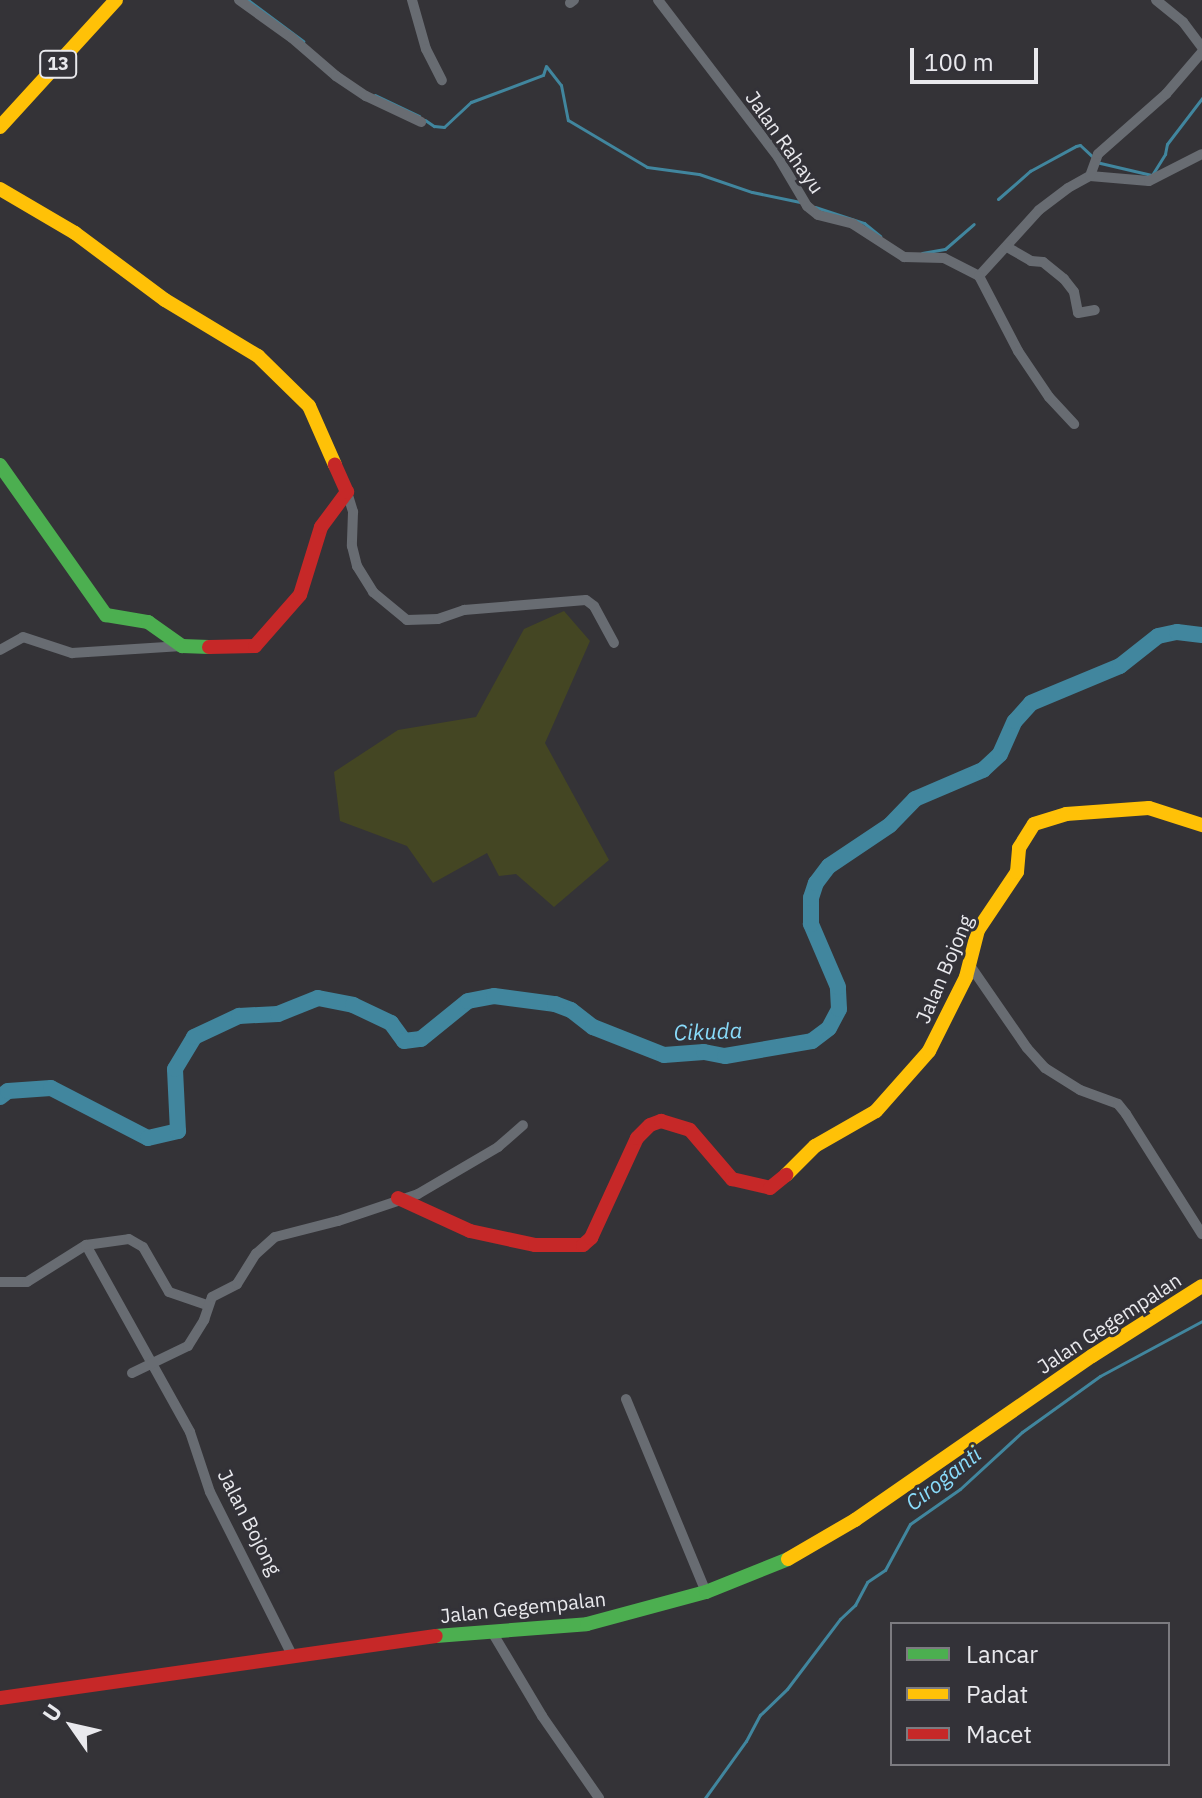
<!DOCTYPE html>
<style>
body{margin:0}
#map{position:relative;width:1202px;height:1798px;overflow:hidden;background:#343337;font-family:"IBM Plex Sans",sans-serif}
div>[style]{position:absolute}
.green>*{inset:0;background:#444623}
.stream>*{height:3px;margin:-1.5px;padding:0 1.5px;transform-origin:1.5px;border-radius:1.5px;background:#41869e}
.river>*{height:16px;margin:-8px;padding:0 8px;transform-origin:8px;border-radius:8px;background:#41869e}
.street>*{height:10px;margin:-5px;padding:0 5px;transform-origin:5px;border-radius:5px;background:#686c72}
.fast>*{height:14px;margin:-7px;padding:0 7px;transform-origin:7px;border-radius:7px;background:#4caf50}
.slow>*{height:14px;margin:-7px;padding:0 7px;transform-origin:7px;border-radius:7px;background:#ffc107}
.jam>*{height:14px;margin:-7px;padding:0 7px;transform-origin:7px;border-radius:7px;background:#c62828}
span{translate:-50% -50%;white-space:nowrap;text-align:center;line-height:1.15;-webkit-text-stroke:6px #333238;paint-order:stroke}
.shield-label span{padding:2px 6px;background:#333238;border:2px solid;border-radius:6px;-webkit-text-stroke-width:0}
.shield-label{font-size:18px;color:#e9e9ed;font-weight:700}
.street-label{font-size:20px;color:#e9e9ed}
.water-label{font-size:22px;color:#89dbfa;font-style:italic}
.legend{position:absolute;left:890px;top:1622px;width:280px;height:144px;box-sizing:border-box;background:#333238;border:2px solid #7c7b80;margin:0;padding:10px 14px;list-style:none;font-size:24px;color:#e9e9ed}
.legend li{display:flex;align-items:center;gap:16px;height:40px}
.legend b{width:40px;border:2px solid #7c7b80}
.north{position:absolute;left:32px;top:1686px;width:80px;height:80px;-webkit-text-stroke:6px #333238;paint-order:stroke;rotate:304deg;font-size:22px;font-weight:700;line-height:32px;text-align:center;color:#e9e9ed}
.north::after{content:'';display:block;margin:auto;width:28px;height:36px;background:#e9e9ed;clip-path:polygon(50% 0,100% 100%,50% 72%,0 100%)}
.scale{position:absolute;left:910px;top:48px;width:128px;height:36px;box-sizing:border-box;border:4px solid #e9e9ed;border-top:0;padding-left:10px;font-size:24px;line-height:28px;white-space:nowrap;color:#e9e9ed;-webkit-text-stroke:6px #333238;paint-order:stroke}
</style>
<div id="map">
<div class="green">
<div style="clip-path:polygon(564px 611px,590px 641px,545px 743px,609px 860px,554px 907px,516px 874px,499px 876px,487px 853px,433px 883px,407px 846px,340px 821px,334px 772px,398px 730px,476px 717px,524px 629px)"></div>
</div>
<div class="stream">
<div style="left:248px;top:0;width:69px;rotate:36.7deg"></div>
<div style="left:375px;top:95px;width:49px;rotate:25.5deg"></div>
<div style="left:425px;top:120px;width:11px;rotate:34deg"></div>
<div style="left:434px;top:126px;width:10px;rotate:6deg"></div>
<div style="left:444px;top:127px;width:37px;rotate:-43deg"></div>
<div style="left:471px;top:102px;width:77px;rotate:-20.6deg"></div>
<div style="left:543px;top:75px;width:9px;rotate:-72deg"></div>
<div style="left:546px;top:66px;width:24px;rotate:52deg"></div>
<div style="left:561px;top:85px;width:36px;rotate:79deg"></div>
<div style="left:568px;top:120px;width:92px;rotate:30.7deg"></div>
<div style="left:647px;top:167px;width:52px;rotate:7.7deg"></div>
<div style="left:699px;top:174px;width:56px;rotate:18.8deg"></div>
<div style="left:752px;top:192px;width:49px;rotate:11.8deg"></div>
<div style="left:1096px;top:162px;width:57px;rotate:13.1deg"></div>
<div style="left:1152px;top:175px;width:25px;rotate:-58deg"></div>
<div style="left:1165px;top:154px;width:10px;rotate:-79deg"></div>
<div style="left:1167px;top:144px;width:58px;rotate:-52.7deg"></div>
<div style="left:998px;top:199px;width:43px;rotate:-41.2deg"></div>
<div style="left:1030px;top:171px;width:52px;rotate:-28.5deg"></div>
<div style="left:1076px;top:146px;width:4px;rotate:-14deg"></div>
<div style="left:1080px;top:145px;width:16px;rotate:43deg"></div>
<div style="left:815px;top:207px;width:52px;rotate:18.1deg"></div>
<div style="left:864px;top:223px;width:21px;rotate:39deg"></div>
<div style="left:922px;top:253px;width:23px;rotate:-10deg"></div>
<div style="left:945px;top:249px;width:38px;rotate:-41deg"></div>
<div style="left:705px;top:1798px;width:70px;rotate:-54.3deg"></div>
<div style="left:746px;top:1741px;width:30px;rotate:-62deg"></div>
<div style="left:760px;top:1715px;width:37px;rotate:-44deg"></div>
<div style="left:787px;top:1689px;width:88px;rotate:-52.9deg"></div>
<div style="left:840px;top:1619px;width:21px;rotate:-43deg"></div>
<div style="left:855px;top:1605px;width:26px;rotate:-62deg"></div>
<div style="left:867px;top:1582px;width:22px;rotate:-34deg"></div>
<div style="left:885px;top:1570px;width:52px;rotate:-61.5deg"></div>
<div style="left:910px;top:1524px;width:61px;rotate:-35deg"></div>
<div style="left:960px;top:1489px;width:84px;rotate:-42.6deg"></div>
<div style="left:1022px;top:1432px;width:96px;rotate:-35.7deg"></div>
<div style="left:1100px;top:1376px;width:116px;rotate:-28.3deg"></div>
</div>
<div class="river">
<div style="left:0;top:1097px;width:10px;rotate:-37deg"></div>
<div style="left:8px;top:1091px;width:43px;rotate:-4deg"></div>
<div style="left:51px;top:1088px;width:109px;rotate:27.3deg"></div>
<div style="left:148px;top:1138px;width:31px;rotate:-13deg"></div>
<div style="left:178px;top:1131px;width:62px;rotate:-92.8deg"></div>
<div style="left:175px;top:1069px;width:37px;rotate:-59deg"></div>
<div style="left:194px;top:1037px;width:50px;rotate:-25deg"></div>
<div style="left:239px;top:1016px;width:39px;rotate:-3deg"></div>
<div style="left:278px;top:1014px;width:43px;rotate:-21.8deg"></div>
<div style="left:318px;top:998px;width:36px;rotate:11deg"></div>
<div style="left:353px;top:1005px;width:42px;rotate:25.3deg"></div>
<div style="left:391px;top:1023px;width:22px;rotate:54deg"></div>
<div style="left:404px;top:1041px;width:17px;rotate:-7deg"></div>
<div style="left:421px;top:1039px;width:60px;rotate:-39deg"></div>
<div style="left:468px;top:1001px;width:26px;rotate:-11deg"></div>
<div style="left:494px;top:996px;width:62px;rotate:7.5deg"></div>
<div style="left:555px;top:1004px;width:17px;rotate:21deg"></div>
<div style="left:571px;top:1010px;width:28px;rotate:38deg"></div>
<div style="left:593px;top:1027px;width:76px;rotate:21.5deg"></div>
<div style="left:664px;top:1055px;width:40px;rotate:-4.3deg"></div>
<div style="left:704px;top:1052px;width:21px;rotate:11deg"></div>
<div style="left:725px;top:1056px;width:88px;rotate:-9.8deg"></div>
<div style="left:812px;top:1041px;width:21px;rotate:-37deg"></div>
<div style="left:829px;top:1028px;width:21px;rotate:-62deg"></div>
<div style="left:839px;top:1009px;width:22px;rotate:-93deg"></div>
<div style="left:838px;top:987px;width:69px;rotate:-113.2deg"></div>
<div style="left:811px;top:924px;width:26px;rotate:-90deg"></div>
<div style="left:811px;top:898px;width:16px;rotate:-72deg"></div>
<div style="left:816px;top:883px;width:21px;rotate:-53deg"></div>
<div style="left:829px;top:866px;width:73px;rotate:-33.9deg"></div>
<div style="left:890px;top:825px;width:36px;rotate:-46deg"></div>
<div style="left:915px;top:799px;width:74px;rotate:-23.1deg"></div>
<div style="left:983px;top:770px;width:23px;rotate:-43deg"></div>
<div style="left:1000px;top:754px;width:36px;rotate:-66deg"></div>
<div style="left:1015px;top:721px;width:24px;rotate:-48deg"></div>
<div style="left:1031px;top:703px;width:96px;rotate:-22.6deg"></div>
<div style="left:1120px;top:666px;width:48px;rotate:-38.3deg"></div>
<div style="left:1158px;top:636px;width:19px;rotate:-12deg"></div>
<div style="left:1177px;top:632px;width:25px;rotate:7deg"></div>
</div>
<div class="street">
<div style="left:239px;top:0;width:65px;rotate:35.6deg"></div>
<div style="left:292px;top:38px;width:58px;rotate:40.8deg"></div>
<div style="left:336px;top:76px;width:36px;rotate:34deg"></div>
<div style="left:366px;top:96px;width:61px;rotate:25.3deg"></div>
<div style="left:412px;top:0;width:51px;rotate:74.1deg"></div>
<div style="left:426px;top:49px;width:35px;rotate:63deg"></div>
<div style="left:658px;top:0;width:198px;rotate:52.6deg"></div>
<div style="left:778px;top:157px;width:57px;rotate:59.4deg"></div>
<div style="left:807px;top:206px;width:14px;rotate:39deg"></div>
<div style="left:818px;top:215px;width:36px;rotate:14deg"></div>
<div style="left:853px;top:224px;width:61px;rotate:32.9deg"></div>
<div style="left:904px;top:257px;width:40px;rotate:1.4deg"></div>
<div style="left:944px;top:258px;width:39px;rotate:27deg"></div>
<div style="left:979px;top:276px;width:89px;rotate:-47.7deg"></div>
<div style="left:1039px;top:210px;width:36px;rotate:-37deg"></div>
<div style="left:1068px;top:188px;width:25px;rotate:-29deg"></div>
<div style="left:1090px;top:176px;width:59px;rotate:4.8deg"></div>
<div style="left:1149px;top:181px;width:59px;rotate:-27deg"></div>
<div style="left:1156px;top:0;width:35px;rotate:39deg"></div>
<div style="left:1183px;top:22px;width:31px;rotate:53deg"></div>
<div style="left:570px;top:3px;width:5px;rotate:-37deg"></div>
<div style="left:1090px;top:176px;width:23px;rotate:-70deg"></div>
<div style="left:1098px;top:154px;width:91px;rotate:-41.4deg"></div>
<div style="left:1166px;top:94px;width:55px;rotate:-49.4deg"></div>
<div style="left:1007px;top:247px;width:28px;rotate:30deg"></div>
<div style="left:1031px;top:261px;width:12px;rotate:5deg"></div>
<div style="left:1043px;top:262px;width:27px;rotate:39deg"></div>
<div style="left:1064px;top:279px;width:16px;rotate:52deg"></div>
<div style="left:1074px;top:292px;width:21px;rotate:79deg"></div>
<div style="left:1078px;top:313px;width:17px;rotate:-10deg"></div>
<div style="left:979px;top:276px;width:85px;rotate:62.5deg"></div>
<div style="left:1018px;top:351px;width:55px;rotate:56deg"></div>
<div style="left:1049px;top:397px;width:37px;rotate:47deg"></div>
<div style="left:347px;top:492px;width:21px;rotate:73deg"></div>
<div style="left:353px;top:512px;width:34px;rotate:92deg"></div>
<div style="left:352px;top:546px;width:21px;rotate:76deg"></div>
<div style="left:357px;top:566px;width:31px;rotate:58deg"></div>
<div style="left:373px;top:592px;width:44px;rotate:39.5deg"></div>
<div style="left:407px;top:620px;width:31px;rotate:-2deg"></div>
<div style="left:438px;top:619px;width:28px;rotate:-19deg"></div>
<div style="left:464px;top:610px;width:122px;rotate:-4.7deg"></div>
<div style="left:586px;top:600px;width:10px;rotate:37deg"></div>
<div style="left:594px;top:606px;width:42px;rotate:61.6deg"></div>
<div style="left:0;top:650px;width:26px;rotate:-29deg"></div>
<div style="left:23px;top:637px;width:52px;rotate:18.1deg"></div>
<div style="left:72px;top:653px;width:110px;rotate:-3.6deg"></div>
<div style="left:969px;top:964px;width:102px;rotate:55.4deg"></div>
<div style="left:1027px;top:1048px;width:27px;rotate:48deg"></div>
<div style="left:1045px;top:1068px;width:41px;rotate:32.2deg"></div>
<div style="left:1080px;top:1090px;width:40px;rotate:20.2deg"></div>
<div style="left:1118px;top:1104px;width:13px;rotate:51deg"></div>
<div style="left:1126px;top:1114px;width:142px;rotate:57.7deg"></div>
<div style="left:86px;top:1245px;width:214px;rotate:60.9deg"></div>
<div style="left:190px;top:1432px;width:63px;rotate:71.6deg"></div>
<div style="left:210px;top:1492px;width:185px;rotate:63.3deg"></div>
<div style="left:0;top:1282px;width:27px"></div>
<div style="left:27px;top:1282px;width:70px;rotate:-32.1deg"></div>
<div style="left:86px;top:1245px;width:43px;rotate:-7.9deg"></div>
<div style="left:129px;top:1239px;width:16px;rotate:30deg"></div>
<div style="left:143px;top:1247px;width:52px;rotate:60deg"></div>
<div style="left:169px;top:1292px;width:40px;rotate:18.9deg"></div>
<div style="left:132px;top:1373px;width:62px;rotate:-25.7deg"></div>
<div style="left:188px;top:1346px;width:31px;rotate:-58deg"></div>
<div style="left:204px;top:1320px;width:24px;rotate:-71deg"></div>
<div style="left:212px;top:1297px;width:28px;rotate:-27deg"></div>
<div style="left:237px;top:1284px;width:36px;rotate:-58deg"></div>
<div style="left:256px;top:1254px;width:25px;rotate:-42deg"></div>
<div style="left:275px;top:1237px;width:65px;rotate:-14.3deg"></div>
<div style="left:338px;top:1221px;width:84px;rotate:-18.6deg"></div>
<div style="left:418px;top:1194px;width:93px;rotate:-30.4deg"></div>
<div style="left:498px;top:1147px;width:33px;rotate:-41deg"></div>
<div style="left:626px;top:1399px;width:209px;rotate:67.5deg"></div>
<div style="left:492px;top:1632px;width:98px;rotate:59.2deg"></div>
<div style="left:542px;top:1716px;width:100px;rotate:55.2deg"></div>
</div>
<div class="fast">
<div style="left:0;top:465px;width:184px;rotate:54.8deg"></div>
<div style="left:106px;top:615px;width:43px;rotate:9.5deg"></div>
<div style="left:148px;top:622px;width:42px;rotate:35.2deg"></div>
<div style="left:182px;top:646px;width:27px;rotate:2deg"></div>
<div style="left:436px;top:1636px;width:151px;rotate:-4.5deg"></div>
<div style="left:587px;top:1624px;width:123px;rotate:-15.1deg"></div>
<div style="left:706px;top:1592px;width:88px;rotate:-21.9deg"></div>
</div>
<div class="slow">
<div style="left:0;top:127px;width:172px;rotate:-47.6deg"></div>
<div style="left:0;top:189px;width:87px;rotate:30.4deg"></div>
<div style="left:75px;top:233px;width:112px;rotate:36.7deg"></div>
<div style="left:165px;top:300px;width:109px;rotate:31.1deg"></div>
<div style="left:258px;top:356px;width:71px;rotate:44.4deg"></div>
<div style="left:309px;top:406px;width:64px;rotate:66.2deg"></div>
<div style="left:786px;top:1175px;width:41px;rotate:-45deg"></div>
<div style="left:815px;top:1146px;width:70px;rotate:-29.8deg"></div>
<div style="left:876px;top:1111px;width:80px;rotate:-48.5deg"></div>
<div style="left:929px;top:1051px;width:83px;rotate:-63.4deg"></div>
<div style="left:966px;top:977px;width:49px;rotate:-75.7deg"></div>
<div style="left:978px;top:930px;width:70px;rotate:-56.1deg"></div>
<div style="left:1017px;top:872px;width:24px;rotate:-85deg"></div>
<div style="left:1019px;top:848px;width:28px;rotate:-58deg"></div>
<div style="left:1034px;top:824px;width:34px;rotate:-17deg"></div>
<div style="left:1066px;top:814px;width:83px;rotate:-4.1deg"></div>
<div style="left:1149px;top:808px;width:56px;rotate:17.8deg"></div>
<div style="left:788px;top:1559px;width:78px;rotate:-30.2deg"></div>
<div style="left:855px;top:1520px;width:288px;rotate:-34.7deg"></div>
<div style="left:1092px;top:1356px;width:130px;rotate:-32.5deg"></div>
</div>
<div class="jam">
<div style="left:209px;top:647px;width:46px;rotate:-1.2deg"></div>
<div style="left:255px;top:646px;width:68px;rotate:-48.6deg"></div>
<div style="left:300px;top:595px;width:71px;rotate:-72.8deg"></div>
<div style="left:321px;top:527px;width:44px;rotate:-53.4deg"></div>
<div style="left:347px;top:492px;width:30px;rotate:-114deg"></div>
<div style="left:398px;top:1198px;width:79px;rotate:24.6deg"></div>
<div style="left:470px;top:1231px;width:66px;rotate:12.2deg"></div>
<div style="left:535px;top:1245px;width:48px"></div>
<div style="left:583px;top:1245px;width:11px;rotate:-41deg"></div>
<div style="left:591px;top:1238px;width:110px;rotate:-65.3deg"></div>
<div style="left:637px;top:1138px;width:18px;rotate:-45deg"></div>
<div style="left:650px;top:1125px;width:12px;rotate:-20deg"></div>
<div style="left:661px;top:1121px;width:30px;rotate:17deg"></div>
<div style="left:690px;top:1130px;width:65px;rotate:49.4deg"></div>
<div style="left:732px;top:1179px;width:39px;rotate:13deg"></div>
<div style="left:770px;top:1188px;width:21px;rotate:-39deg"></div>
<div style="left:0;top:1698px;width:440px;rotate:-8.1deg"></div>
</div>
<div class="shield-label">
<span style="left:58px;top:64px">13</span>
</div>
<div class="street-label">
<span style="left:785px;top:142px;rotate:55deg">Jalan Rahayu</span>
<span style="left:944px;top:969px;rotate:-67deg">Jalan Bojong</span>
<span style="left:1109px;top:1323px;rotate:-33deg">Jalan Gegempalan</span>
<span style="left:250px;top:1522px;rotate:63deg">Jalan Bojong</span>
<span style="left:523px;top:1607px;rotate:-6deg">Jalan Gegempalan</span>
</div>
<div class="water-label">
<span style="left:708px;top:1031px;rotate:-2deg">Cikuda</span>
<span style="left:943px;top:1478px;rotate:-38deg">Ciroganti</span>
</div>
<ul class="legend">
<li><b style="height:10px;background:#4caf50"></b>Lancar</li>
<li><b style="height:10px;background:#ffc107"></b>Padat</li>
<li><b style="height:10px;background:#c62828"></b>Macet</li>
</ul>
<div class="north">U</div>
<div class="scale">100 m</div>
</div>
